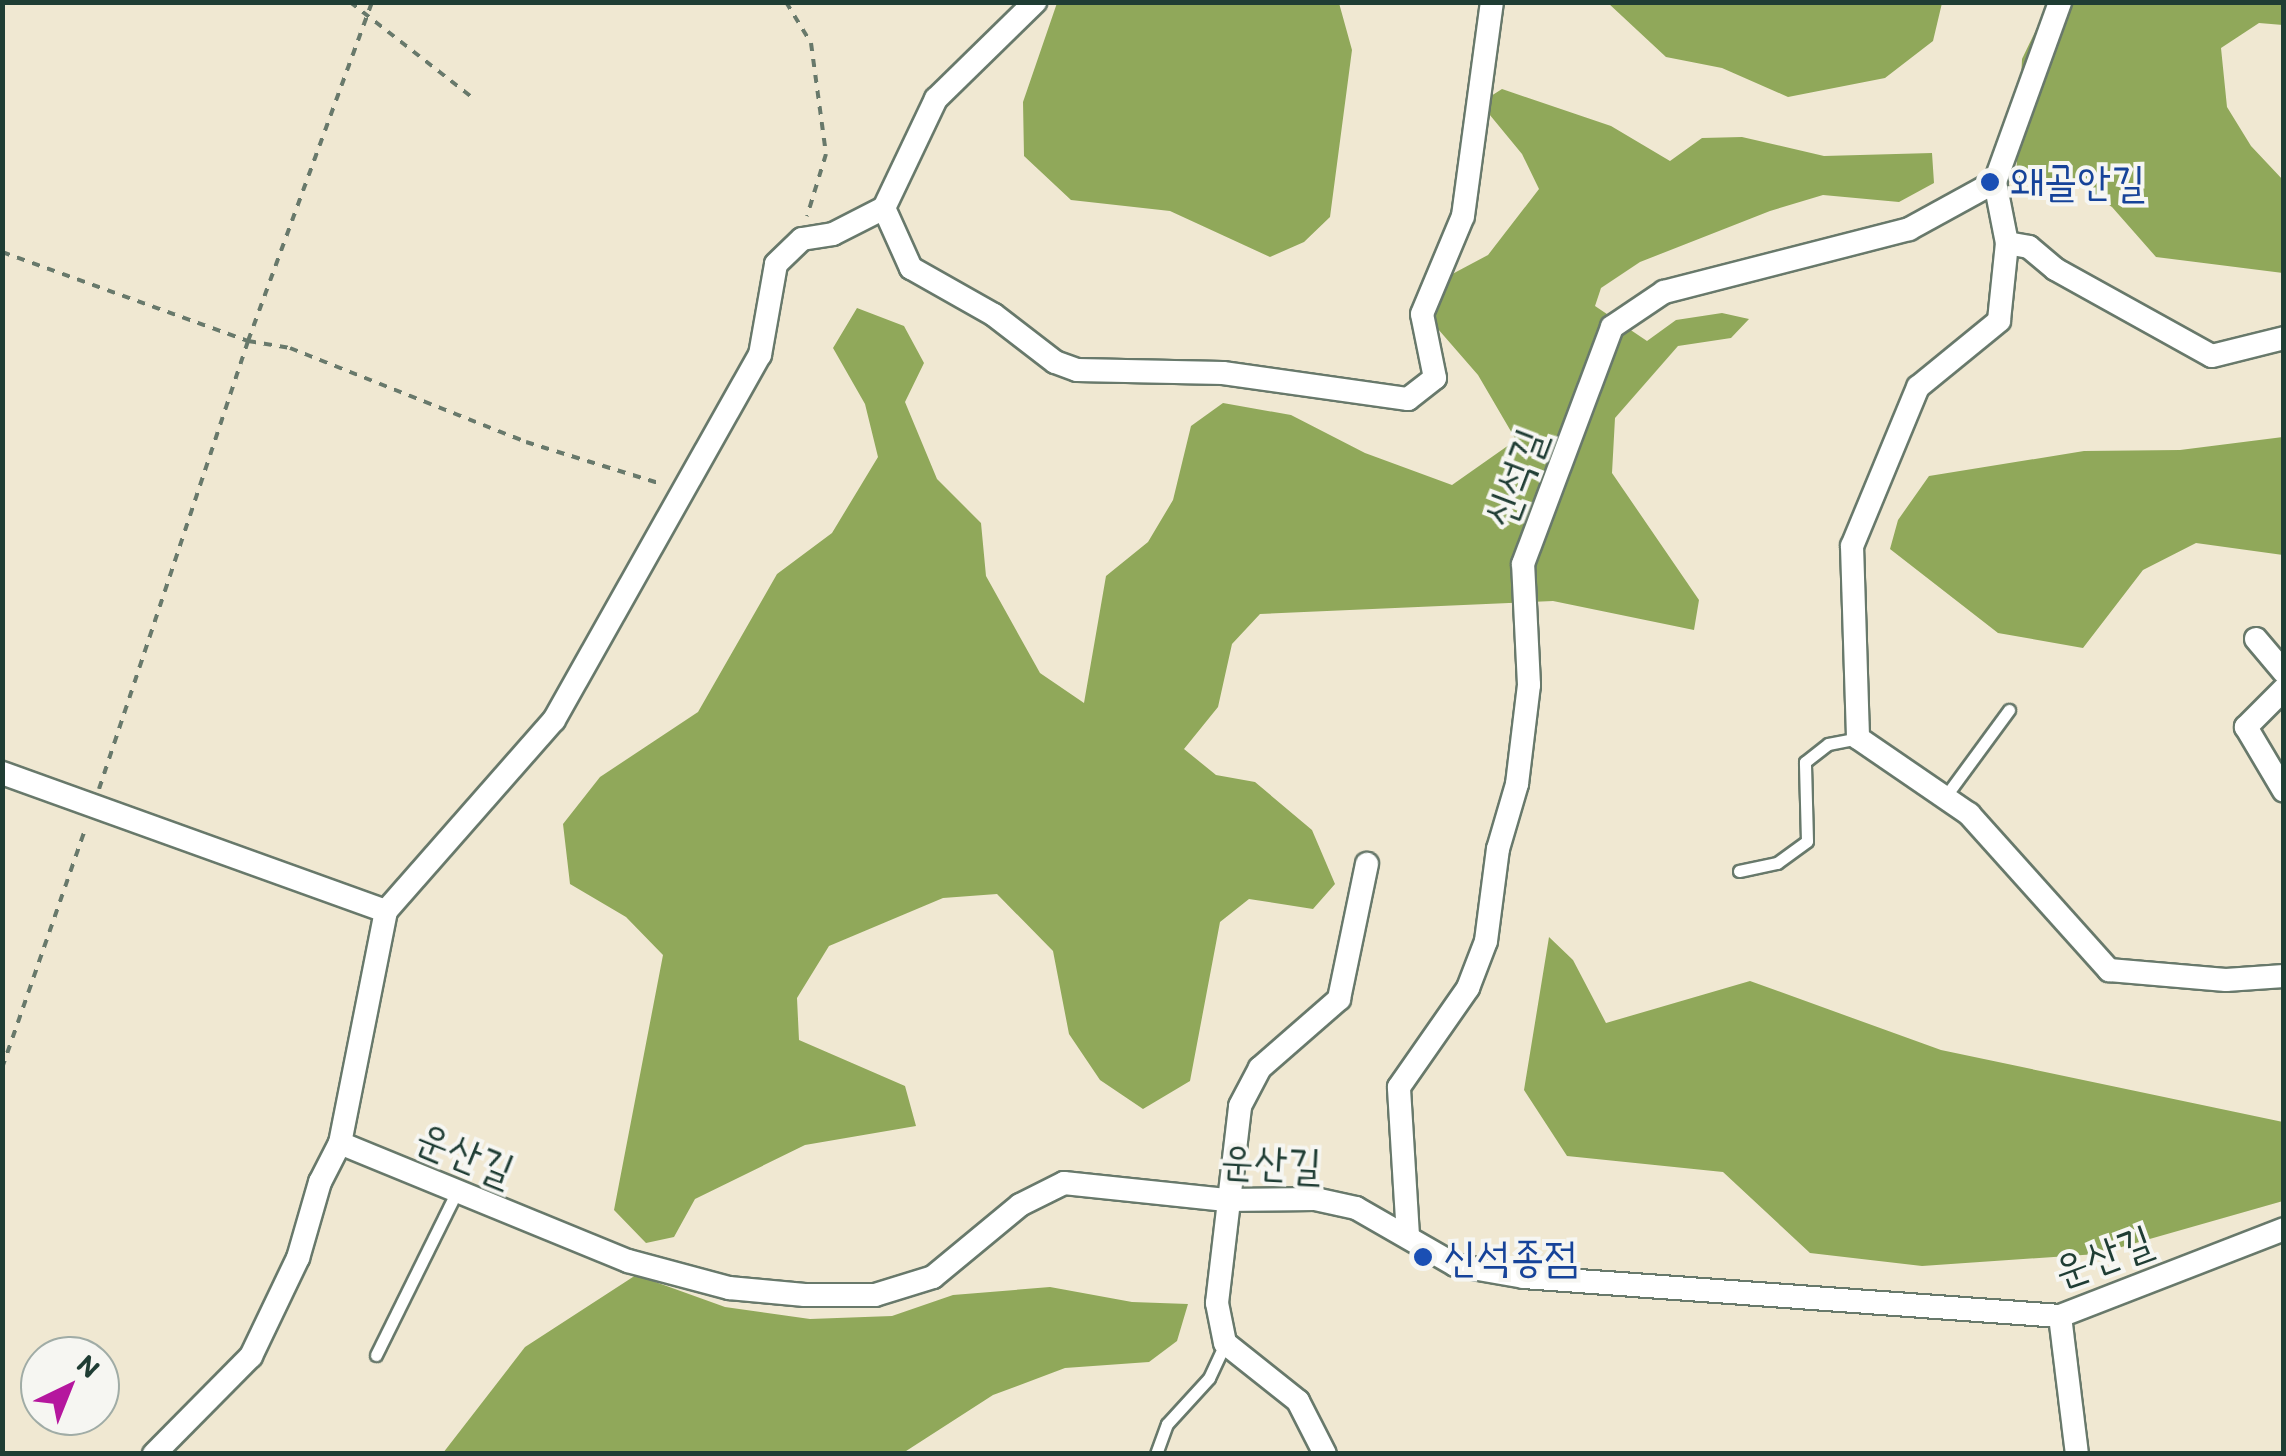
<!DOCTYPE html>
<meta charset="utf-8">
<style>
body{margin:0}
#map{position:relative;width:2286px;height:1456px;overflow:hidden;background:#f0e8d2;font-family:Itim,"Poor Story",sans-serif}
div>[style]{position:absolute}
.forest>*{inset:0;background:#90a85a}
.path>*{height:4px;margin-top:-2px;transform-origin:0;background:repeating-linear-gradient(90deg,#68796b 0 8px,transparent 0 16px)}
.roads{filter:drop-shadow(2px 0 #68796b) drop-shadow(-2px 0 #68796b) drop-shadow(0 2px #68796b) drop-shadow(0 -2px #68796b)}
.service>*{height:11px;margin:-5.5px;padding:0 5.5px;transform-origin:5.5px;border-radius:5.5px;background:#fff}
.minor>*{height:22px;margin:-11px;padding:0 11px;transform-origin:11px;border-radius:11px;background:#fff}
.dots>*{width:28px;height:28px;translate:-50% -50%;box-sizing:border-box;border:5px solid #f6f6f2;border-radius:50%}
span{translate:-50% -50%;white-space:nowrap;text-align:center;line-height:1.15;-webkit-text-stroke:8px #f6f6f2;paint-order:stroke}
.transit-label{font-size:42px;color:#164399}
.left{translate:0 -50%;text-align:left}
.street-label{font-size:42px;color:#1f3d34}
.frame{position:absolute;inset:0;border:5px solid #1f3d34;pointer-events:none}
.north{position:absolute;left:20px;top:1336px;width:100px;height:100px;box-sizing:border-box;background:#f6f6f2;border:2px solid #a0aca6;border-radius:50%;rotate:43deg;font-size:28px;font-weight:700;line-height:40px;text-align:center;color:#1f3d34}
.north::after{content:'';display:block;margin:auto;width:35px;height:45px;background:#b5179e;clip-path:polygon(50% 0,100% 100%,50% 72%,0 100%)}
</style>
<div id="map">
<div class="forest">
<div style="clip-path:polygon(1057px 3px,1339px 3px,1352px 50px,1330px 217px,1304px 242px,1270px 257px,1170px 211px,1071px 200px,1024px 156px,1023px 102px)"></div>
<div style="clip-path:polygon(1608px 3px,1942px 3px,1933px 41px,1885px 78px,1788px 97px,1722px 68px,1666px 57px)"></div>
<div style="clip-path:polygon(2049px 3px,2283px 3px,2283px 25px,2259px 23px,2221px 48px,2227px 107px,2251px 146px,2283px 180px,2283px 273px,2156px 257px,2112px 207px,2071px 178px,2016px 180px,2022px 59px)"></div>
<div style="clip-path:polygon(1502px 89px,1611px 126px,1670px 161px,1702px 138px,1742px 137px,1824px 156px,1932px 153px,1934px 183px,1899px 202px,1823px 195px,1770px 211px,1640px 262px,1601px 288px,1595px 306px,1647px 341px,1676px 320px,1722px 313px,1749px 319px,1731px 338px,1678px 346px,1615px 418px,1612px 473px,1699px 600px,1694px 630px,1553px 601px,1260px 614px,1232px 644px,1218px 707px,1184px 749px,1216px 775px,1255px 782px,1312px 830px,1335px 884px,1313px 909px,1249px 899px,1220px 922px,1190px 1081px,1143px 1109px,1100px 1080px,1069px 1034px,1053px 951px,997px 894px,943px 898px,829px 946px,797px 998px,799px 1040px,905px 1086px,916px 1126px,805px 1145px,695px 1199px,674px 1237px,646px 1243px,614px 1210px,663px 955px,626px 917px,570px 884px,563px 824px,600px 777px,698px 712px,777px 574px,832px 533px,878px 457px,865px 404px,833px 348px,857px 308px,904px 326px,924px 363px,905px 402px,937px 479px,981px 523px,986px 576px,1040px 673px,1084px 703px,1106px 576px,1148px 542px,1173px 500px,1191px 426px,1223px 403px,1291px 415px,1365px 453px,1452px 485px,1516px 440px,1478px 375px,1431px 321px,1441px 280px,1488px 255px,1539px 189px,1522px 154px,1480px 103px)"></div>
<div style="clip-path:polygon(2283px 437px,2283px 555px,2196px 543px,2143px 570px,2083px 648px,1998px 633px,1890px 549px,1898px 520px,1929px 476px,2084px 451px,2180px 450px)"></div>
<div style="clip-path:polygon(1549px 937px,1573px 960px,1606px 1023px,1750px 981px,1941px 1050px,2283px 1122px,2283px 1201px,2097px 1254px,1922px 1266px,1810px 1253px,1723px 1172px,1567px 1156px,1524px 1090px)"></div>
<div style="clip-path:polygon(636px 1275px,725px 1307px,810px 1319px,892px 1316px,953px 1295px,1050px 1287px,1132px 1302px,1188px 1304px,1177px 1341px,1149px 1362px,1065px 1368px,993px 1395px,903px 1453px,443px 1453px,525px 1347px)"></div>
</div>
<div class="path">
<div style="left:350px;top:2px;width:156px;rotate:38deg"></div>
<div style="left:786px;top:2px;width:48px;rotate:58.6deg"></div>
<div style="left:811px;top:43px;width:112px;rotate:82.3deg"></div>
<div style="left:826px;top:154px;width:65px;rotate:107deg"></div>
<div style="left:2px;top:252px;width:262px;rotate:19.9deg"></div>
<div style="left:248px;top:341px;width:43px;rotate:9.5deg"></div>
<div style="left:290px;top:348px;width:254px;rotate:21.7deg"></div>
<div style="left:526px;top:442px;width:142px;rotate:17.2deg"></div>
<div style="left:99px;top:789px;width:472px;rotate:-71.6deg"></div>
<div style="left:248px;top:341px;width:361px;rotate:-69.9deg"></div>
<div style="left:2px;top:1068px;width:255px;rotate:-70.8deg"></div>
</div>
<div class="roads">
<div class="service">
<div style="left:1945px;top:797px;width:108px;rotate:-53.7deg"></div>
<div style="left:1739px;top:871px;width:39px;rotate:-12deg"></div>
<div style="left:1777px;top:863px;width:37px;rotate:-36deg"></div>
<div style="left:1807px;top:841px;width:79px;rotate:-91.5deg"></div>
<div style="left:1805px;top:762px;width:29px;rotate:-38deg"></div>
<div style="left:1828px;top:744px;width:31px;rotate:-11deg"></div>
<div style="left:376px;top:1355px;width:183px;rotate:-63.7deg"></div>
<div style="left:1156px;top:1454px;width:32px;rotate:-70deg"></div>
<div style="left:1167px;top:1424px;width:62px;rotate:-47.6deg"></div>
<div style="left:1209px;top:1378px;width:38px;rotate:-65deg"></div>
</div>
<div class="minor">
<div style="left:1995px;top:182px;width:62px;rotate:78.9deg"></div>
<div style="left:2007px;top:243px;width:78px;rotate:95.9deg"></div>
<div style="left:1999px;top:321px;width:104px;rotate:140.8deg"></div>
<div style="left:1918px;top:387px;width:172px;rotate:112.5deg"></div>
<div style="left:1852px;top:546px;width:192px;rotate:88.2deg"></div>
<div style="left:1858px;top:738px;width:135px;rotate:34.4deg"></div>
<div style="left:1969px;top:814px;width:210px;rotate:48.1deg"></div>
<div style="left:2109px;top:970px;width:117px;rotate:4.9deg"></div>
<div style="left:2226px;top:980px;width:58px;rotate:-3.9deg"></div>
<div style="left:884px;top:208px;width:66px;rotate:65.8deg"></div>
<div style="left:911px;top:268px;width:95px;rotate:29.5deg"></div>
<div style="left:994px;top:315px;width:77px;rotate:37.6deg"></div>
<div style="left:1055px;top:362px;width:23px;rotate:20deg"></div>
<div style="left:1077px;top:370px;width:146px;rotate:1.2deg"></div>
<div style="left:1223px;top:373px;width:187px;rotate:8deg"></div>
<div style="left:1408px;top:399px;width:34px;rotate:-38deg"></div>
<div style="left:1435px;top:378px;width:65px;rotate:-101.5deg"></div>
<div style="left:1422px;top:314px;width:106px;rotate:-67.3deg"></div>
<div style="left:1463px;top:216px;width:216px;rotate:-82.3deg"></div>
<div style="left:2007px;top:243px;width:22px;rotate:10deg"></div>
<div style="left:2029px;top:247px;width:34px;rotate:40deg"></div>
<div style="left:2055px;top:269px;width:179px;rotate:29deg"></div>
<div style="left:2212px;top:356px;width:74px;rotate:-14deg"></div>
<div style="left:2256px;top:639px;width:43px;rotate:49.7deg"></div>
<div style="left:2284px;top:689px;width:54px;rotate:135deg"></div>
<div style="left:2246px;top:727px;width:74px;rotate:59.3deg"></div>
<div style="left:2px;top:773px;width:408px;rotate:19.8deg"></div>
<div style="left:386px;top:911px;width:237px;rotate:101.2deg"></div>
<div style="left:340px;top:1143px;width:44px;rotate:117.1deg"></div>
<div style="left:320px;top:1182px;width:79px;rotate:106.1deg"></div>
<div style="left:298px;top:1258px;width:109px;rotate:115.6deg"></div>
<div style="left:251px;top:1356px;width:138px;rotate:134.7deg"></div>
<div style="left:386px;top:911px;width:254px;rotate:-48.7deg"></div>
<div style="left:554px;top:720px;width:419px;rotate:-60.6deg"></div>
<div style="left:760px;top:355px;width:92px;rotate:-80deg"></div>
<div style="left:776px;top:264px;width:36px;rotate:-44deg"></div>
<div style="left:802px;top:239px;width:31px;rotate:-9deg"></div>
<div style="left:833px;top:234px;width:57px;rotate:-27deg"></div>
<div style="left:884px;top:208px;width:121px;rotate:-64.5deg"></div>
<div style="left:936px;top:99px;width:139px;rotate:-44.4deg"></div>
<div style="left:340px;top:1143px;width:311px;rotate:22.3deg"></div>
<div style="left:628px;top:1261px;width:105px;rotate:15deg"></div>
<div style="left:729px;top:1288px;width:76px;rotate:5.3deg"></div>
<div style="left:805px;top:1295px;width:70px"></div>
<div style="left:875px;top:1295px;width:61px;rotate:-17.2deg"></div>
<div style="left:933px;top:1277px;width:113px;rotate:-39.6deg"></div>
<div style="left:1020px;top:1205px;width:49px;rotate:-26.6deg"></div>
<div style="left:1064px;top:1183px;width:163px;rotate:6deg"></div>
<div style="left:1226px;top:1200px;width:89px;rotate:-0.6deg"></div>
<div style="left:1315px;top:1199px;width:42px;rotate:12.4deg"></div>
<div style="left:1356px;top:1208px;width:114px;rotate:29.9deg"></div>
<div style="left:1455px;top:1265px;width:70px;rotate:9.9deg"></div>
<div style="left:1524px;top:1277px;width:537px;rotate:4.16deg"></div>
<div style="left:2060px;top:1316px;width:240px;rotate:-21.2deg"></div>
<div style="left:1408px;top:1236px;width:149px;rotate:-93.5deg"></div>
<div style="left:1399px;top:1087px;width:121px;rotate:-55.1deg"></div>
<div style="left:1468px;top:988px;width:50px;rotate:-69deg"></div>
<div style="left:1486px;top:941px;width:93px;rotate:-82.6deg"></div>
<div style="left:1498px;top:849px;width:68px;rotate:-73.7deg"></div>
<div style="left:1517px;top:784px;width:100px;rotate:-83.1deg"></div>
<div style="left:1529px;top:685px;width:121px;rotate:-92.8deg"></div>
<div style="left:1523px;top:564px;width:253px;rotate:-69.4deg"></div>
<div style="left:1612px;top:327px;width:63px;rotate:-33.9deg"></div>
<div style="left:1664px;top:292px;width:253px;rotate:-14.4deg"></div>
<div style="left:1909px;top:229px;width:98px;rotate:-28.7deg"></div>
<div style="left:1995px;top:182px;width:191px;rotate:-70.1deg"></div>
<div style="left:2060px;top:1316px;width:139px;rotate:83deg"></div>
<div style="left:1325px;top:1454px;width:59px;rotate:-117deg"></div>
<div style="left:1298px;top:1401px;width:93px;rotate:-141.5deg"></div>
<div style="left:1225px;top:1343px;width:41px;rotate:-101.3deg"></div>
<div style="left:1217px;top:1303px;width:198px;rotate:-83.3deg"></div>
<div style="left:1240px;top:1106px;width:43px;rotate:-62.2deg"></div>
<div style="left:1260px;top:1068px;width:105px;rotate:-41.1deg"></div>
<div style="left:1339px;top:999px;width:138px;rotate:-78.3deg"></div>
</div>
</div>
<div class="dots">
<div style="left:1990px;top:182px;background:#1a4fb4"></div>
<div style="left:1423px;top:1257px;background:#1a4fb4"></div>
</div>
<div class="transit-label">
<span class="left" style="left:2010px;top:182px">왜골안길</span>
<span class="left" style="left:1443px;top:1257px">신석종점</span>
</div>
<div class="street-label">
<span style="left:1515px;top:478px;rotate:-69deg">신석길</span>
<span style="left:465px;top:1154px;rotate:22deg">운산길</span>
<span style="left:1271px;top:1163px;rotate:3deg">운산길</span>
<span style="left:2103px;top:1256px;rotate:-20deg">운산길</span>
</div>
<div class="frame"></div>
<div class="north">N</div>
</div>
